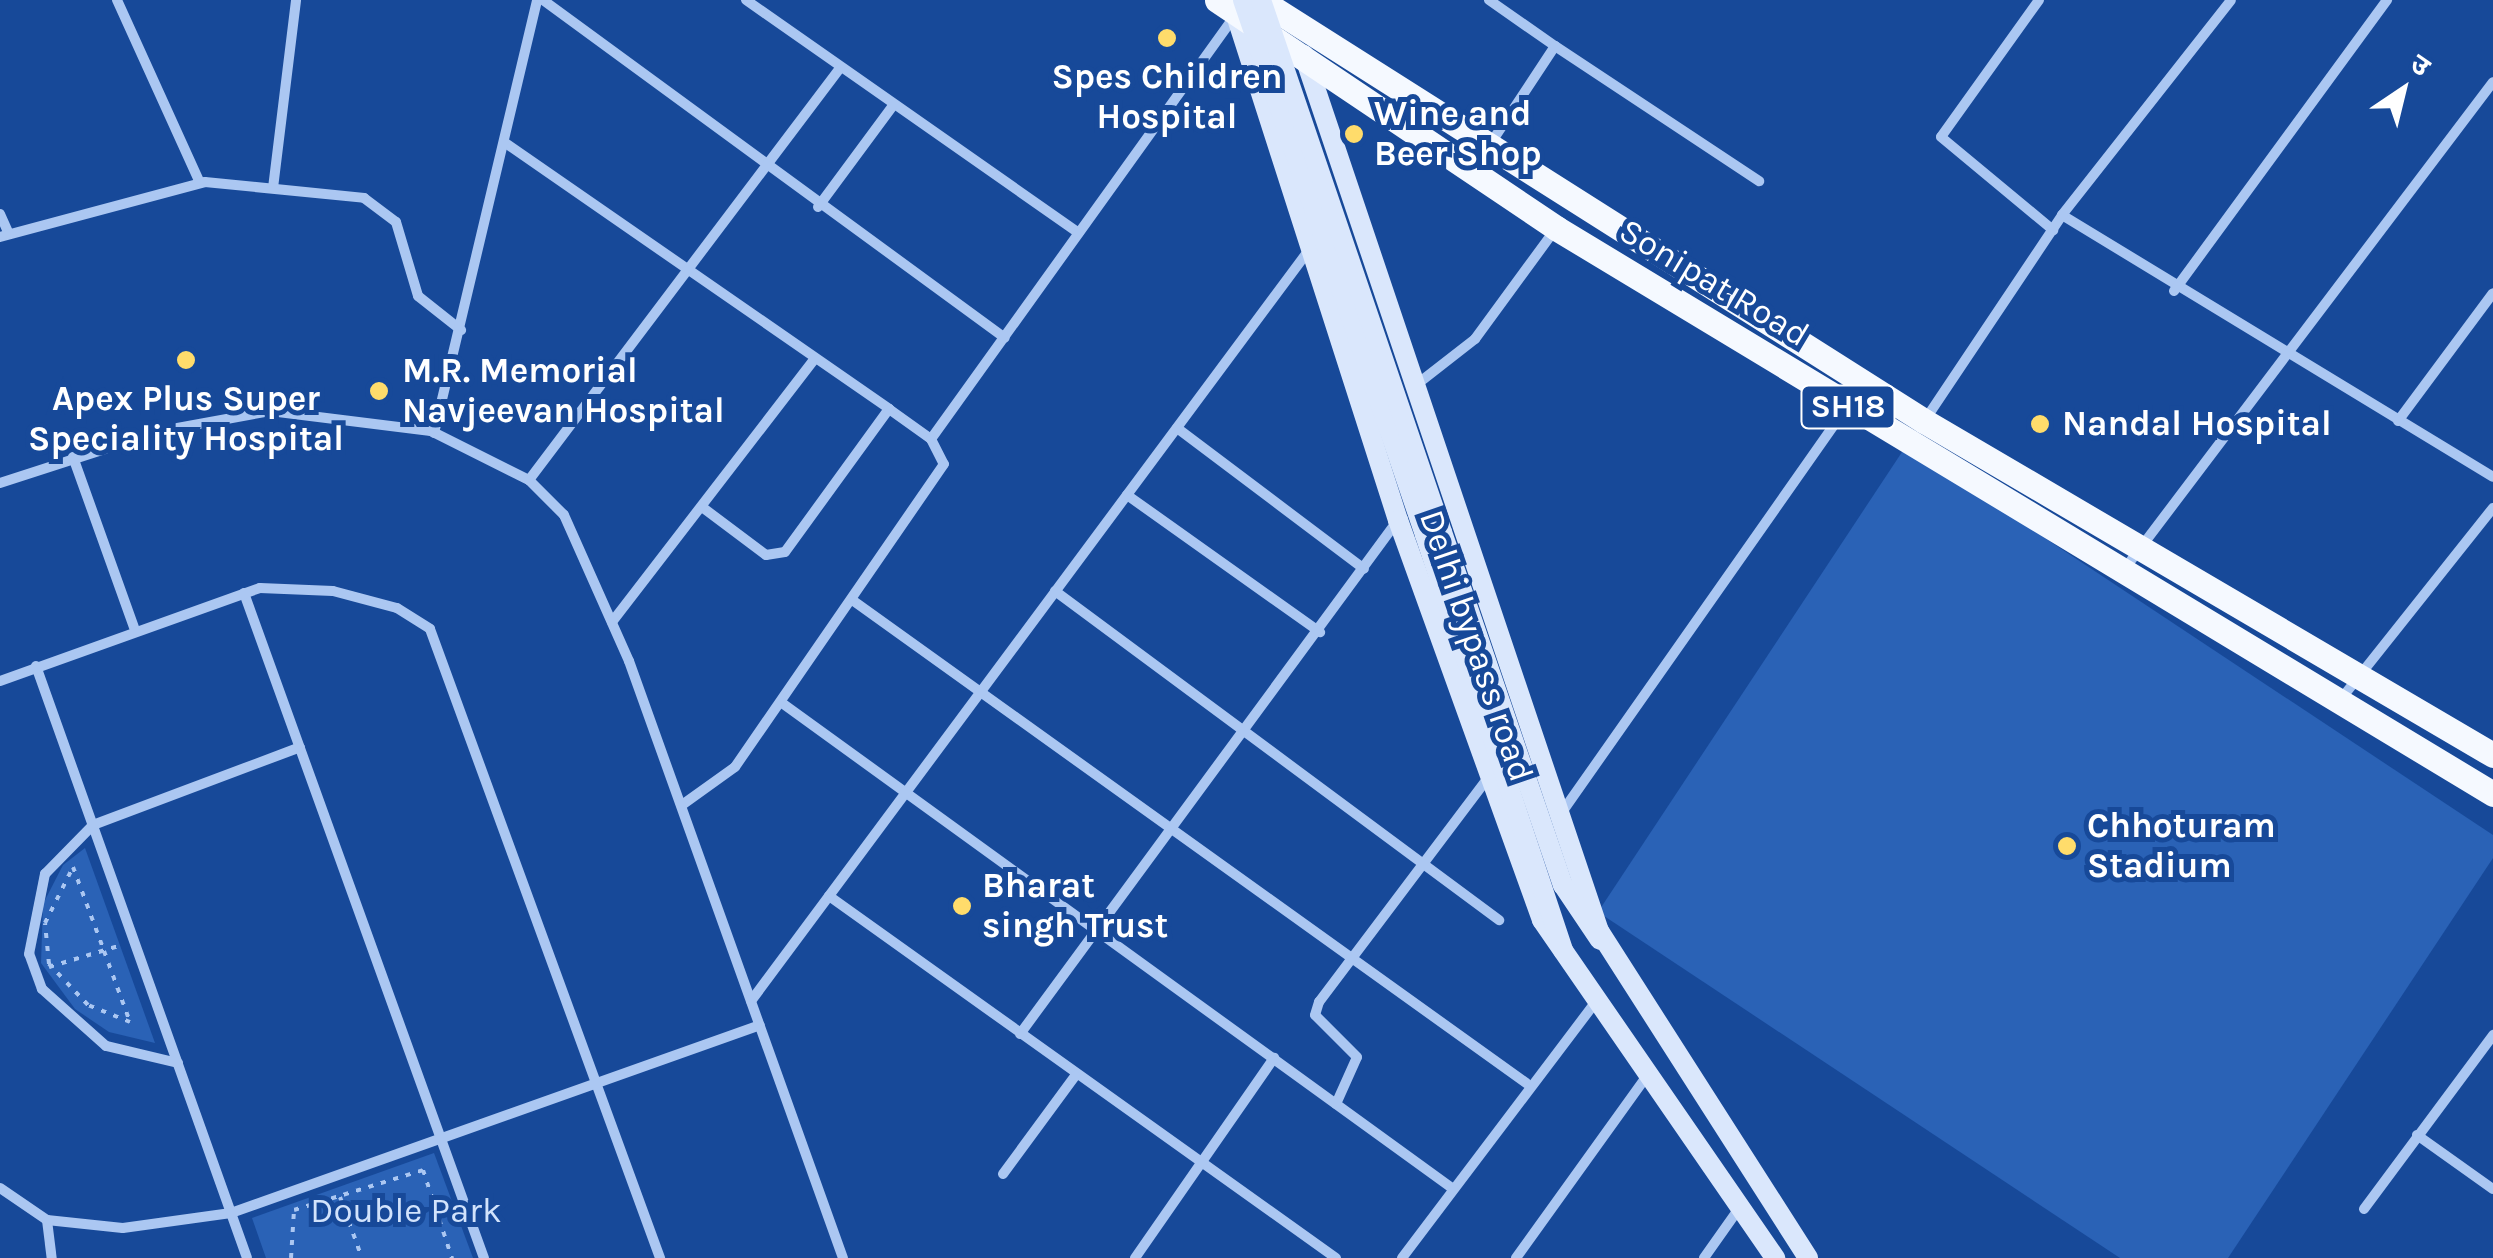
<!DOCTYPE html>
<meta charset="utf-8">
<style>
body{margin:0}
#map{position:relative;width:2493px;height:1258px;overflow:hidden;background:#174999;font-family:Karla,"Noto Sans Devanagari",sans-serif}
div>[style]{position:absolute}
.green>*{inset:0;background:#2a62b6}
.path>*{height:4px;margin-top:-2px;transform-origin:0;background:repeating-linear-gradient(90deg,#abc7f2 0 5px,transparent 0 13px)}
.minor>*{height:10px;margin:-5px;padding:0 5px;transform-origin:5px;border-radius:5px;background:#abc7f2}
.secondary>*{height:20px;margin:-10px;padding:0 10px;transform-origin:10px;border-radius:10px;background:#dae7fc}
.primary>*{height:25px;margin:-12.5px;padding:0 12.5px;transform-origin:12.5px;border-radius:12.5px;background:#f5f9ff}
.secondary-bridge>*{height:20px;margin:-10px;padding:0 10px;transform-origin:10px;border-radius:10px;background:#dae7fc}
.dots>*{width:28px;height:28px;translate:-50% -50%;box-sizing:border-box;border:5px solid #174999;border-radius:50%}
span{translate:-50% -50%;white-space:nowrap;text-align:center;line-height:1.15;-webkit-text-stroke:10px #174999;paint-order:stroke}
.shield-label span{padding:2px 8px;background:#174999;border:2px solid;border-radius:8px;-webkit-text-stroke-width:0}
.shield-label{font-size:32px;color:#fff;font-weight:700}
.poi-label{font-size:35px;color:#fff;font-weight:700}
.left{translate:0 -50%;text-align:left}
.street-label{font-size:35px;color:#fff}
.park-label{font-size:35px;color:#d2e3fc}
.north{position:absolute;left:2353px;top:40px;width:100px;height:100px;-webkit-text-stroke:8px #174999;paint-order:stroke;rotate:35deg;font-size:28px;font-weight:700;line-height:40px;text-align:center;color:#fff}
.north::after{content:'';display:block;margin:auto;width:35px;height:45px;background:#fff;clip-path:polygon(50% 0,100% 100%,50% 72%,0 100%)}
</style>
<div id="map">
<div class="green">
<div style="clip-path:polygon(1906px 446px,2493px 835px,2493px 858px,2228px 1258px,2120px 1258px,1598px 912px)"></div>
<div style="clip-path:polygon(85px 848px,155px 1043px,109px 1032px,75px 1009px,41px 963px,43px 904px,63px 865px)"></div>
<div style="clip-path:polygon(434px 1153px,473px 1258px,266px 1258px,252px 1218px)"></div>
</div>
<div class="path">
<div style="left:73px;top:867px;width:90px;rotate:69.7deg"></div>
<div style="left:104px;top:951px;width:76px;rotate:69.9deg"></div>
<div style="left:130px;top:1022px;width:45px;rotate:-158deg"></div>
<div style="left:88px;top:1005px;width:57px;rotate:-133.6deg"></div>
<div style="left:49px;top:964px;width:41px;rotate:-95.6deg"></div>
<div style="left:45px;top:923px;width:63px;rotate:-63.4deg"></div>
<div style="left:49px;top:967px;width:76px;rotate:-16.8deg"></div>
<div style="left:340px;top:1197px;width:65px;rotate:70.2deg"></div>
<div style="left:291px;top:1258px;width:48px;rotate:-86.4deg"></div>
<div style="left:294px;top:1210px;width:135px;rotate:-17.2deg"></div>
<div style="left:423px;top:1170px;width:93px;rotate:71.8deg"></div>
</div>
<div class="minor">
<div style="left:117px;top:0;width:201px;rotate:65.6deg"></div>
<div style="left:543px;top:0;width:572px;rotate:36.19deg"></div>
<div style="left:746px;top:0;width:406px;rotate:35deg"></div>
<div style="left:1489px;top:0;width:80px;rotate:34.9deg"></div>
<div style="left:1555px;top:46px;width:116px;rotate:123.4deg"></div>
<div style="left:2039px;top:0;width:168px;rotate:125.6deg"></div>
<div style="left:1941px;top:137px;width:146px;rotate:39.7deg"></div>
<div style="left:1555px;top:46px;width:245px;rotate:33.5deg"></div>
<div style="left:504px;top:142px;width:469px;rotate:34.7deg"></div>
<div style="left:889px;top:409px;width:52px;rotate:35.5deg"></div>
<div style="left:931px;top:439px;width:28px;rotate:63deg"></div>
<div style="left:944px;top:464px;width:368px;rotate:124.6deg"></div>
<div style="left:735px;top:767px;width:65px;rotate:144.4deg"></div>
<div style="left:273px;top:188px;width:189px;rotate:-83deg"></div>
<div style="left:818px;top:207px;width:124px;rotate:-53.5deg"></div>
<div style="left:0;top:214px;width:22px;rotate:66deg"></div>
<div style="left:2062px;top:215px;width:504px;rotate:31.29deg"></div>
<div style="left:0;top:237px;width:212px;rotate:-15deg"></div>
<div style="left:205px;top:182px;width:160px;rotate:5.7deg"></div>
<div style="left:364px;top:198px;width:40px;rotate:37deg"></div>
<div style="left:396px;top:222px;width:77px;rotate:73.4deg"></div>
<div style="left:418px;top:296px;width:55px;rotate:38.3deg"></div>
<div style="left:2174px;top:291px;width:361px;rotate:-53.8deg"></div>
<div style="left:1416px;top:385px;width:75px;rotate:-37.9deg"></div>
<div style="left:1475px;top:339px;width:134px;rotate:-53.8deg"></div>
<div style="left:1925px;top:420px;width:247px;rotate:-56.2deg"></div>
<div style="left:2062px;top:215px;width:273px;rotate:-51.8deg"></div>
<div style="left:2398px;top:421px;width:159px;rotate:-53.4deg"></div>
<div style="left:1177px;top:428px;width:234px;rotate:37deg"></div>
<div style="left:434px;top:433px;width:445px;rotate:-76.6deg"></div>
<div style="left:931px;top:439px;width:523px;rotate:-54.33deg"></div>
<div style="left:73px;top:457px;width:181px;rotate:70.3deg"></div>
<div style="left:529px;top:480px;width:516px;rotate:-52.95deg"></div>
<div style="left:0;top:483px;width:169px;rotate:-17.9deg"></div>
<div style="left:161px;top:431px;width:111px;rotate:-10.4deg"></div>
<div style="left:270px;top:411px;width:162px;rotate:7.1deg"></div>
<div style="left:431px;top:431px;width:110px;rotate:26.6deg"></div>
<div style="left:529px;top:480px;width:49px;rotate:45deg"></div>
<div style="left:564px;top:515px;width:160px;rotate:66deg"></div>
<div style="left:629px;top:661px;width:634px;rotate:70.28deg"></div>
<div style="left:1127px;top:495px;width:237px;rotate:35.4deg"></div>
<div style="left:702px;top:507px;width:80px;rotate:36.9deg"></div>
<div style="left:766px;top:555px;width:19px;rotate:-9deg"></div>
<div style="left:785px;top:552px;width:177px;rotate:-54deg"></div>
<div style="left:2123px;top:571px;width:613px;rotate:-52.89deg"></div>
<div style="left:1055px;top:591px;width:553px;rotate:36.54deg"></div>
<div style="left:244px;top:593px;width:707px;rotate:70.16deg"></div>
<div style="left:855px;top:602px;width:826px;rotate:35.63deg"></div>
<div style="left:612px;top:622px;width:333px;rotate:-52.4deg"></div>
<div style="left:36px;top:666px;width:628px;rotate:70.38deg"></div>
<div style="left:0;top:681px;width:276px;rotate:-19.7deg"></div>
<div style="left:260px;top:588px;width:73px;rotate:2.4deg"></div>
<div style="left:333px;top:591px;width:66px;rotate:14.9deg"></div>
<div style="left:397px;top:608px;width:39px;rotate:32deg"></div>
<div style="left:430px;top:629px;width:670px;rotate:69.91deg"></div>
<div style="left:2341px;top:699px;width:244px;rotate:-51.5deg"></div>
<div style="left:782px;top:703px;width:827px;rotate:35.9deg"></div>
<div style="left:1560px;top:815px;width:499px;rotate:-54.9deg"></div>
<div style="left:829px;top:896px;width:623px;rotate:35.53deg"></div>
<div style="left:751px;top:1001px;width:936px;rotate:-53.39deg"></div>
<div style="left:1020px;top:1034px;width:638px;rotate:-53.67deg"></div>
<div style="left:178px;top:1063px;width:74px;rotate:-166.7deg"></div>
<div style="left:106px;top:1046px;width:86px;rotate:-138.3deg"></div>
<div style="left:42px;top:989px;width:37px;rotate:-110deg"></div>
<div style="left:29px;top:954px;width:82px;rotate:-78.7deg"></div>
<div style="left:45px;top:874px;width:69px;rotate:-45.6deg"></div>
<div style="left:93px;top:825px;width:221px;rotate:-20.6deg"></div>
<div style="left:1336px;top:1104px;width:51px;rotate:-65.9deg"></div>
<div style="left:1357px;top:1057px;width:59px;rotate:-135deg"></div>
<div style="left:1315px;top:1015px;width:14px;rotate:-73deg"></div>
<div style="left:1319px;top:1002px;width:279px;rotate:-53deg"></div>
<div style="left:2417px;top:1135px;width:93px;rotate:35.4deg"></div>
<div style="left:1003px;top:1174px;width:122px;rotate:-53.7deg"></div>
<div style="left:0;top:1188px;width:57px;rotate:34.2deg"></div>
<div style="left:47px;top:1220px;width:76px;rotate:6deg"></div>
<div style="left:123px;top:1228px;width:109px;rotate:-7.9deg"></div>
<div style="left:231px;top:1213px;width:561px;rotate:-19.56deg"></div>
<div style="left:2364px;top:1209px;width:217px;rotate:-53.4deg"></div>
<div style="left:47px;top:1220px;width:38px;rotate:83deg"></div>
<div style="left:1135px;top:1258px;width:244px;rotate:-55.2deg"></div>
<div style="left:1402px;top:1258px;width:323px;rotate:-52.9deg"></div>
<div style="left:1516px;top:1258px;width:228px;rotate:-54.3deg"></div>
<div style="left:1704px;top:1258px;width:62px;rotate:-54.8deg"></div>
</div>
<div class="secondary">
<div style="left:1234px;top:9px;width:537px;rotate:72.21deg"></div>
<div style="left:1398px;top:520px;width:425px;rotate:70.2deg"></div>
<div style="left:1542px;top:920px;width:411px;rotate:55.4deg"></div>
<div style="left:1304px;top:55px;width:924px;rotate:71.39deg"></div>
<div style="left:1599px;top:931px;width:388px;rotate:57.4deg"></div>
<div style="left:1442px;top:532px;width:373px;rotate:71.1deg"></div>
<div style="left:1563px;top:885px;width:66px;rotate:56.1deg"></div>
<div style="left:1425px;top:535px;width:438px;rotate:71.6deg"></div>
</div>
<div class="primary">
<div style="left:1217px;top:0;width:409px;rotate:33.9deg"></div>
<div style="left:1556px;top:228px;width:1095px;rotate:31.13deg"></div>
<div style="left:1260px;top:0;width:786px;rotate:32.38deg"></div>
<div style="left:1924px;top:421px;width:660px;rotate:30.41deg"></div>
</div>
<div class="secondary-bridge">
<div style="left:1243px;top:0;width:565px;rotate:71.21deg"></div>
<div style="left:1261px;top:0;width:562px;rotate:71.21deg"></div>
</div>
<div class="dots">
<div style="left:1167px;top:38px;background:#ffdc6b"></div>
<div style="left:1354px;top:134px;background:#ffdc6b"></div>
<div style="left:186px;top:360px;background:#ffdc6b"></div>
<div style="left:379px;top:391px;background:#ffdc6b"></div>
<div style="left:2040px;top:424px;background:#ffdc6b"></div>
<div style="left:2067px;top:846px;background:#ffdc6b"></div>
<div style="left:962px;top:906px;background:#ffdc6b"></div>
</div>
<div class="shield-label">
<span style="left:1848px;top:407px">SH18</span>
</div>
<div class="poi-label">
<span style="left:1167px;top:97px">Spes Children<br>Hospital</span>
<span class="left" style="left:1374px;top:134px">Wine and<br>Beer Shop</span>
<span class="left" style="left:402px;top:391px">M.R. Memorial<br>Navjeevan Hospital</span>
<span style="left:186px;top:419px">Apex Plus Super<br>Speciality Hospital</span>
<span class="left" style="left:2062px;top:424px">Nandal Hospital</span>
<span class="left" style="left:2087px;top:846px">Chhoturam<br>Stadium</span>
<span class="left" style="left:982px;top:906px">Bharat<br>singh Trust</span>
</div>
<div class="street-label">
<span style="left:1714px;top:283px;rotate:31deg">Sonipat Road</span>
<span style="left:1476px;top:646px;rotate:71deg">Delhi bypass road</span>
</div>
<div class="park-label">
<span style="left:406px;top:1211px">Double Park</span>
</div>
<div class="north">उ</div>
</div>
